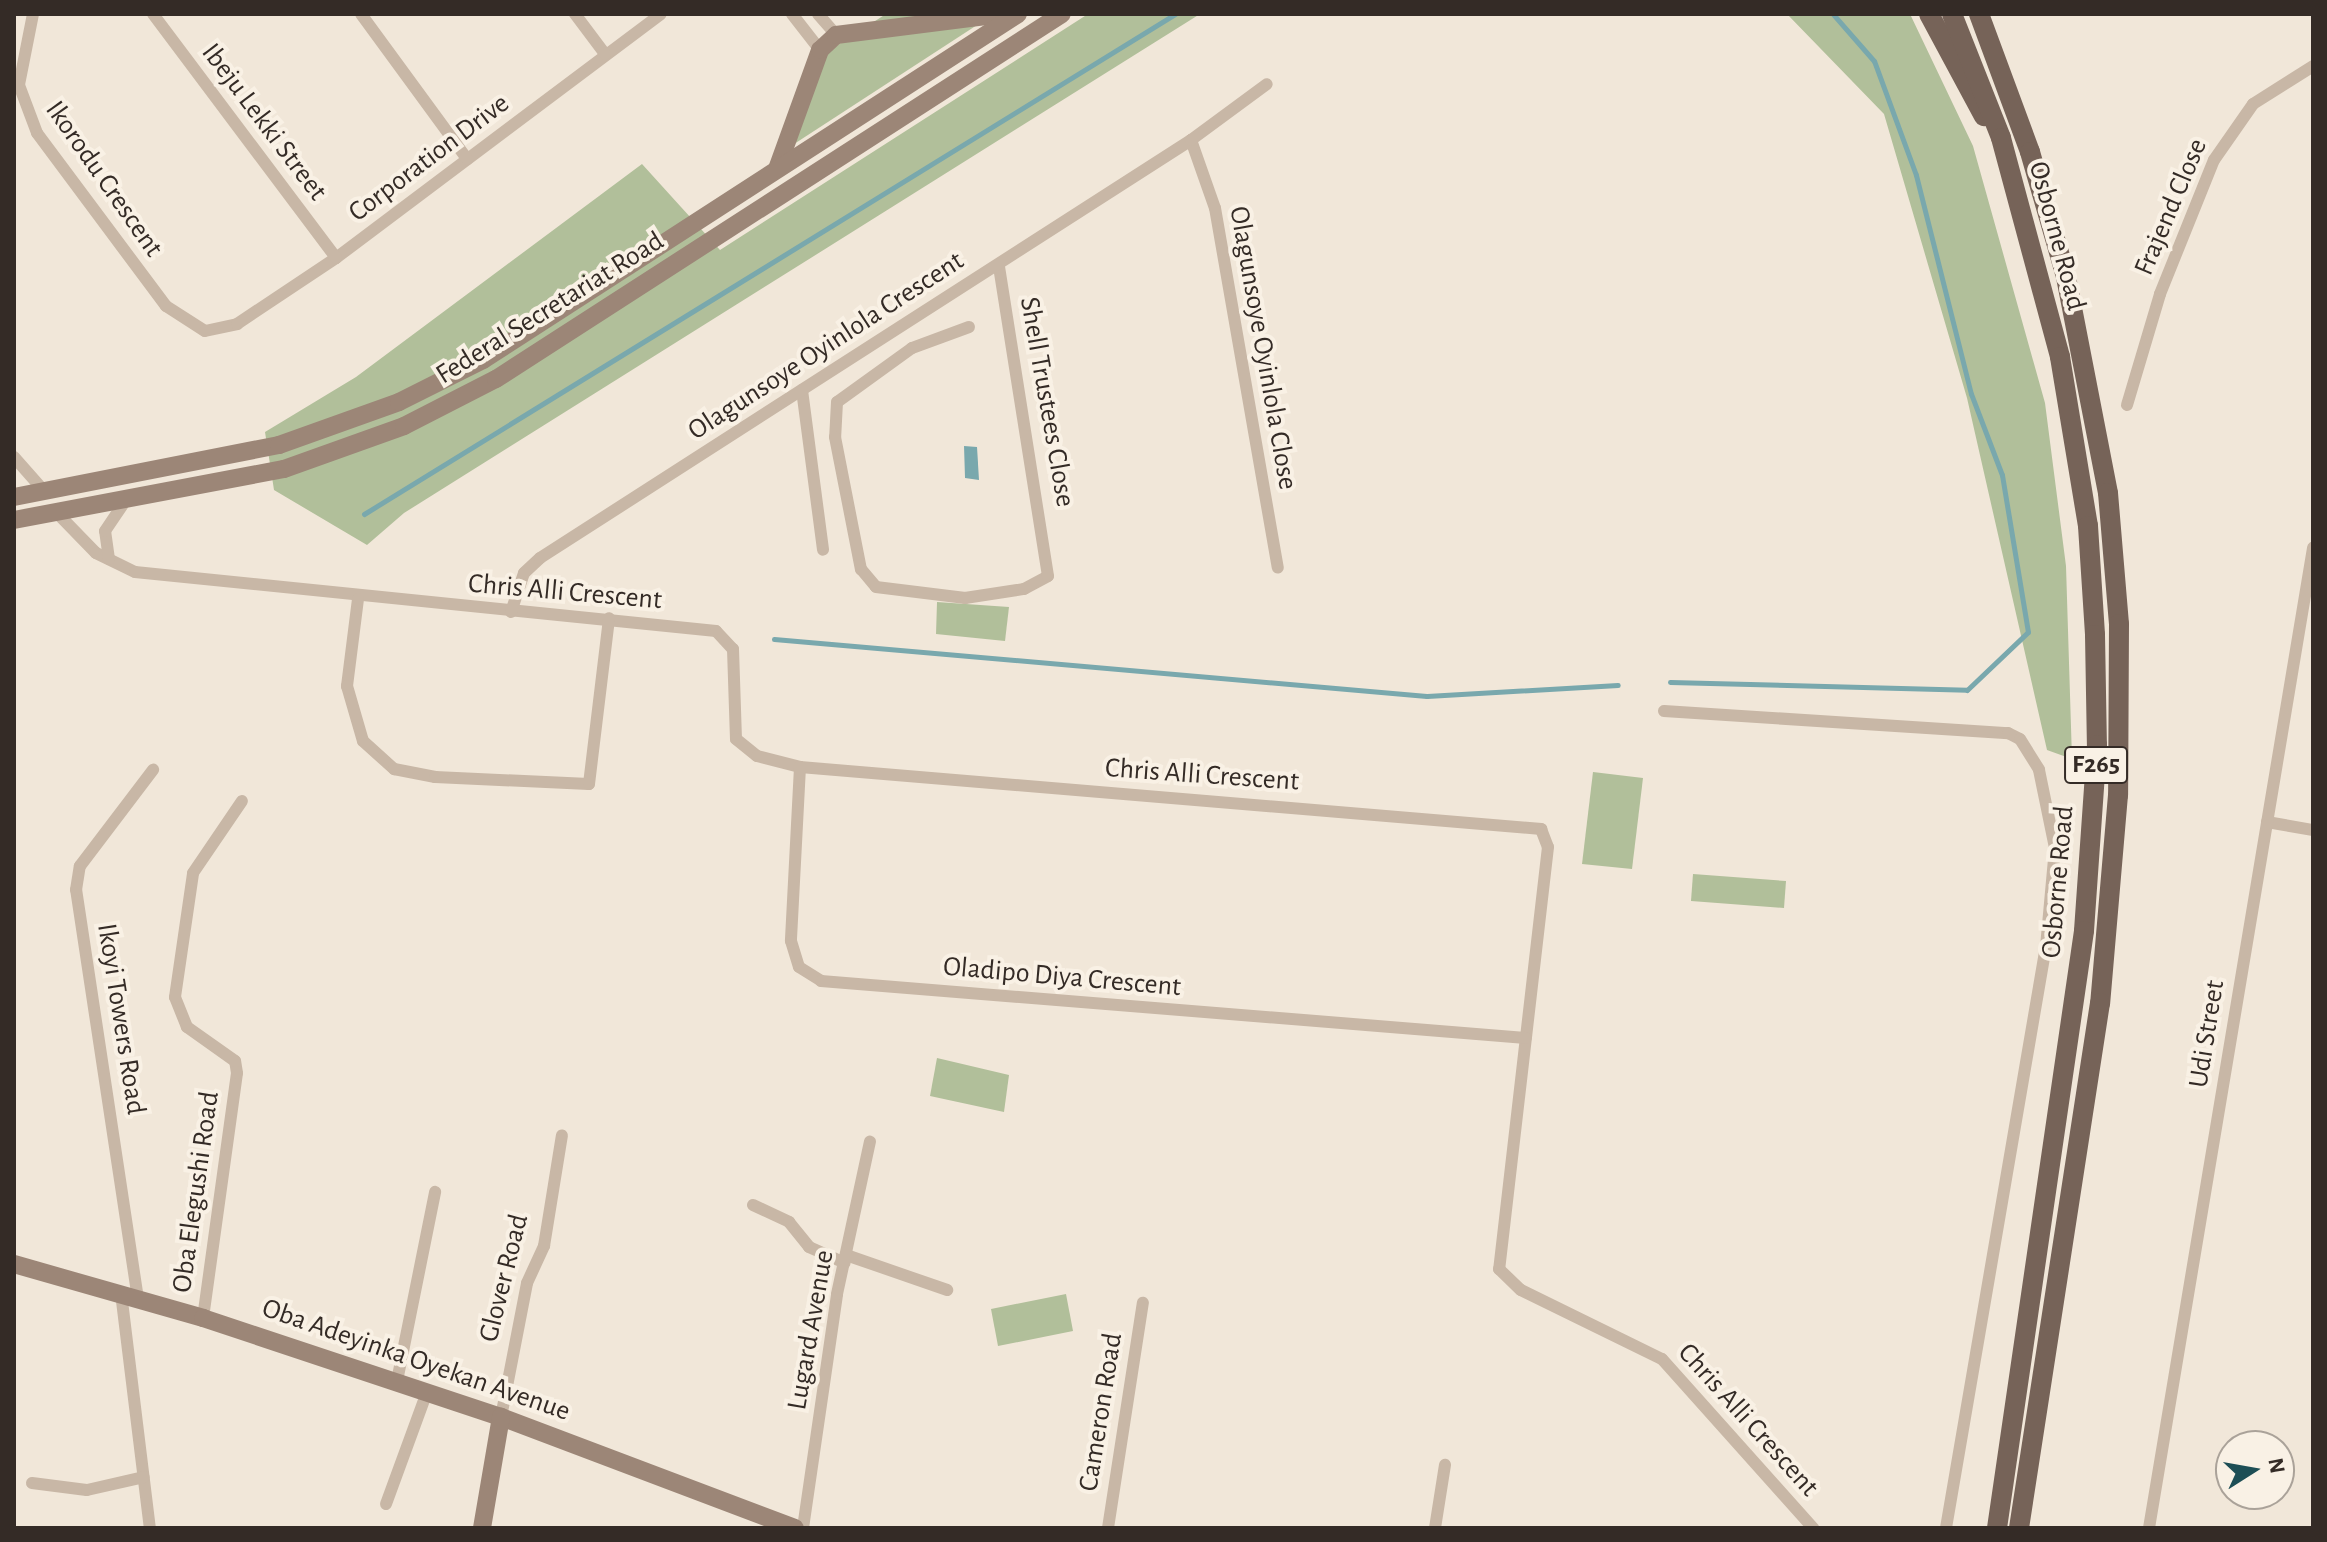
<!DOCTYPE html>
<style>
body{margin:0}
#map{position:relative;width:2327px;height:1542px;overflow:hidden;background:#f1e7d9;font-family:"Alegreya Sans",sans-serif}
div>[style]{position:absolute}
.green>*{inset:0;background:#b1bf9a}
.water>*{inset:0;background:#79a8ad}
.stream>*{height:5px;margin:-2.5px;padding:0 2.5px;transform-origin:2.5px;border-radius:2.5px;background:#79a8ad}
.street>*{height:12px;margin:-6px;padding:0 6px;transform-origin:6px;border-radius:6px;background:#c8b7a6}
.secondary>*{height:18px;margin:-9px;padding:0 9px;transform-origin:9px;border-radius:9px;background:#9c8677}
.primary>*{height:20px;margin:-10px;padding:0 10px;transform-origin:10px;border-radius:10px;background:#766358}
span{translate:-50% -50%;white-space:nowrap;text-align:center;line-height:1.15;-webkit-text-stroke:8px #f9f1e5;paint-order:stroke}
.shield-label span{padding:2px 6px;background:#f9f1e5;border:2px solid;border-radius:6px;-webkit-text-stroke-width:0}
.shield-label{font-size:26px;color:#342b26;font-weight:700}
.street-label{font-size:28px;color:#342b26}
.frame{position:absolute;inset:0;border:16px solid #342b26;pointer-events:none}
.north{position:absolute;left:2215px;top:1430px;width:80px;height:80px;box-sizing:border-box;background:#f9f1e5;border:2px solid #aaa299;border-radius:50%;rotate:79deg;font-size:22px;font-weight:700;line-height:32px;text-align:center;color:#342b26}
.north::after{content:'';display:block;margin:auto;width:28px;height:36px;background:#1d4e55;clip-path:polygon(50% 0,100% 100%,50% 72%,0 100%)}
</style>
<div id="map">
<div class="green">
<div style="clip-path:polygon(886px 14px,994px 14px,791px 146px,816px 59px)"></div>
<div style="clip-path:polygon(1088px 14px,1200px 14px,404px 513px,367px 545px,274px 490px,265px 432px,356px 377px,642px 164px,720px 250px)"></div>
<div style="clip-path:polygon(1787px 14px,1910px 14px,1973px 146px,2045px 403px,2066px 566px,2072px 759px,2047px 750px,1967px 398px,1884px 114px)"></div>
<div style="clip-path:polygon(937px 602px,1009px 607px,1005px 641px,936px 634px)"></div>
<div style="clip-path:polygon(1593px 772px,1643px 778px,1632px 869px,1582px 864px)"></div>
<div style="clip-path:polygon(1693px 874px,1786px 881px,1784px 908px,1691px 901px)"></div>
<div style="clip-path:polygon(937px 1058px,1009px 1075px,1004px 1112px,930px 1096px)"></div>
<div style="clip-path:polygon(1066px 1294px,1073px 1331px,998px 1346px,991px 1309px)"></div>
</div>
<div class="water">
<div style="clip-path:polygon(964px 446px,977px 447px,979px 480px,965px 478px)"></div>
</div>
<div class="stream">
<div style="left:364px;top:514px;width:953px;rotate:-31.65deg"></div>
<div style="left:774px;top:639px;width:655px;rotate:4.99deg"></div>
<div style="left:1427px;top:696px;width:191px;rotate:-3.3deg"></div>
<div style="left:1670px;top:682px;width:297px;rotate:1.5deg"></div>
<div style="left:1967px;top:690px;width:84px;rotate:-43.6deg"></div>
<div style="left:2028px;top:632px;width:159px;rotate:-99.4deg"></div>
<div style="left:2002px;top:475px;width:87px;rotate:-110.9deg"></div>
<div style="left:1971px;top:394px;width:226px;rotate:-104.1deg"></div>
<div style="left:1916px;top:175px;width:121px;rotate:-110.2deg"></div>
<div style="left:1874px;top:61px;width:62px;rotate:-131.1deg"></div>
</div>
<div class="street">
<div style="left:33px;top:14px;width:72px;rotate:101.2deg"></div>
<div style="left:19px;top:85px;width:51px;rotate:69.4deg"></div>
<div style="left:37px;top:133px;width:216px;rotate:53.3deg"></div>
<div style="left:166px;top:306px;width:46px;rotate:32.7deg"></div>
<div style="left:205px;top:331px;width:33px;rotate:-12deg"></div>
<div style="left:237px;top:324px;width:119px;rotate:-33.7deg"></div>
<div style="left:336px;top:258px;width:406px;rotate:-36.9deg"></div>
<div style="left:153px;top:14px;width:305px;rotate:53.1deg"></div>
<div style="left:361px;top:14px;width:180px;rotate:53.8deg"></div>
<div style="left:575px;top:14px;width:50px;rotate:53.1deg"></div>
<div style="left:792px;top:14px;width:46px;rotate:52.1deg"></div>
<div style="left:818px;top:14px;width:28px;rotate:49deg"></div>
<div style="left:1191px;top:140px;width:72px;rotate:70.6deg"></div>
<div style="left:1215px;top:208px;width:365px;rotate:80.1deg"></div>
<div style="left:969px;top:327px;width:61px;rotate:159.8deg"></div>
<div style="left:912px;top:348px;width:92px;rotate:144.2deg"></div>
<div style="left:837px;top:402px;width:35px;rotate:93deg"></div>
<div style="left:835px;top:437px;width:135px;rotate:78.9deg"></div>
<div style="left:861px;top:569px;width:23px;rotate:50deg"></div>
<div style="left:876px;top:587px;width:90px;rotate:7deg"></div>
<div style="left:965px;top:598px;width:60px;rotate:-8.7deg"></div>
<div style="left:1024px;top:589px;width:27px;rotate:-28deg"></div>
<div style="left:1048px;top:576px;width:315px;rotate:-99deg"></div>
<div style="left:802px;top:390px;width:161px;rotate:82.5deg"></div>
<div style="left:2127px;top:405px;width:116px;rotate:-73.4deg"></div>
<div style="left:2160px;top:294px;width:144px;rotate:-68.1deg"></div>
<div style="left:2214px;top:160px;width:68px;rotate:-55.1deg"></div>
<div style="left:2253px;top:104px;width:71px;rotate:-32.3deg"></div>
<div style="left:14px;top:457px;width:47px;rotate:48.5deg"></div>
<div style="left:59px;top:515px;width:53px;rotate:45.8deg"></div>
<div style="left:96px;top:553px;width:43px;rotate:26deg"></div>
<div style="left:135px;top:572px;width:584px;rotate:5.8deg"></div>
<div style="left:716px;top:631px;width:25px;rotate:47deg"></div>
<div style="left:733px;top:649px;width:90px;rotate:88.1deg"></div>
<div style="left:736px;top:739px;width:27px;rotate:39deg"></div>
<div style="left:757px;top:756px;width:44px;rotate:14.3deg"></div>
<div style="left:800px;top:767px;width:744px;rotate:4.78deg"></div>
<div style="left:1541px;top:829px;width:19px;rotate:69deg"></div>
<div style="left:1548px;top:847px;width:425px;rotate:96.6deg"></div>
<div style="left:1499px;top:1269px;width:30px;rotate:44deg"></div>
<div style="left:1521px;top:1290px;width:157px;rotate:26.1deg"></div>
<div style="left:1662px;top:1359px;width:227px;rotate:48.2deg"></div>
<div style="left:109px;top:559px;width:28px;rotate:-98deg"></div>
<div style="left:105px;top:531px;width:32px;rotate:-56deg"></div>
<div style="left:358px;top:599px;width:88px;rotate:97.2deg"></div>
<div style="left:347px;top:686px;width:57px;rotate:73.8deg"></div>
<div style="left:363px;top:741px;width:42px;rotate:42.1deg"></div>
<div style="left:394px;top:769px;width:42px;rotate:11deg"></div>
<div style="left:435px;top:777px;width:154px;rotate:2.6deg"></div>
<div style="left:589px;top:784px;width:167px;rotate:-83.1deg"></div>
<div style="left:511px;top:612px;width:41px;rotate:-71.6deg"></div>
<div style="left:524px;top:573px;width:22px;rotate:-43deg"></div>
<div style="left:540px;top:558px;width:774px;rotate:-32.7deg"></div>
<div style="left:1191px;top:140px;width:94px;rotate:-36.4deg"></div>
<div style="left:1664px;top:711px;width:345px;rotate:3.7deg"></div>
<div style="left:2008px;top:733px;width:13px;rotate:27deg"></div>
<div style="left:2020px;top:739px;width:36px;rotate:58deg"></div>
<div style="left:2039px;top:770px;width:80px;rotate:78.4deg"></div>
<div style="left:2055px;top:848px;width:98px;rotate:95.2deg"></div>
<div style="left:2046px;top:946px;width:591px;rotate:99.75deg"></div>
<div style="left:800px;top:767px;width:174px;rotate:93deg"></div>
<div style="left:791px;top:941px;width:27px;rotate:73deg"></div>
<div style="left:799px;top:967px;width:26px;rotate:32deg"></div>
<div style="left:821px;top:981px;width:707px;rotate:4.62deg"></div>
<div style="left:2267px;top:822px;width:47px;rotate:9.9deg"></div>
<div style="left:753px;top:1205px;width:40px;rotate:25deg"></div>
<div style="left:789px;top:1222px;width:32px;rotate:51deg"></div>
<div style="left:809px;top:1247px;width:39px;rotate:24deg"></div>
<div style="left:849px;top:1256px;width:104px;rotate:19.1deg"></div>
<div style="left:121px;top:1293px;width:237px;rotate:83deg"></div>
<div style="left:138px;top:1299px;width:414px;rotate:-98.6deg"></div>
<div style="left:76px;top:890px;width:24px;rotate:-81deg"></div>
<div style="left:80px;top:866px;width:121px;rotate:-52.8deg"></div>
<div style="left:203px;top:1318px;width:247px;rotate:-82.1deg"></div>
<div style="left:237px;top:1073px;width:12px;rotate:-99deg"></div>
<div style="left:235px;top:1061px;width:59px;rotate:-144.7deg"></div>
<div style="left:187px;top:1027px;width:32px;rotate:-112deg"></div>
<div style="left:175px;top:997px;width:125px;rotate:-81.7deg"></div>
<div style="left:193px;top:873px;width:87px;rotate:-55.8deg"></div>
<div style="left:397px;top:1381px;width:193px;rotate:-78.6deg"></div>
<div style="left:501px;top:1417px;width:136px;rotate:-79deg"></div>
<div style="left:527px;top:1283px;width:41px;rotate:-65.3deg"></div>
<div style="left:544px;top:1246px;width:112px;rotate:-80.8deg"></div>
<div style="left:32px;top:1483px;width:55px;rotate:7.3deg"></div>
<div style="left:87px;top:1490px;width:58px;rotate:-12.8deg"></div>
<div style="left:386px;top:1504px;width:119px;rotate:-69.9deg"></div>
<div style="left:803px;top:1528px;width:236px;rotate:-81.7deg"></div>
<div style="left:837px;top:1294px;width:156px;rotate:-77.8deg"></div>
<div style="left:1108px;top:1528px;width:228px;rotate:-81.2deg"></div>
<div style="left:1435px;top:1528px;width:64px;rotate:-81deg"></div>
<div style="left:2149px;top:1528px;width:994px;rotate:-80.5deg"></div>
</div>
<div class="secondary">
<div style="left:777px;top:169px;width:127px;rotate:-70.1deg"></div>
<div style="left:820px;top:50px;width:22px;rotate:-43deg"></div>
<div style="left:836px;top:35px;width:167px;rotate:-7.2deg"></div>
<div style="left:14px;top:497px;width:270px;rotate:-11.1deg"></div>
<div style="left:279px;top:445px;width:127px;rotate:-19.7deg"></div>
<div style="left:399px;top:402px;width:94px;rotate:-26.6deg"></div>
<div style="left:483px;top:360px;width:637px;rotate:-32.89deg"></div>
<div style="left:14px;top:520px;width:275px;rotate:-10.7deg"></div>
<div style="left:284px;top:469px;width:127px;rotate:-19.7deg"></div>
<div style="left:404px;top:426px;width:103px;rotate:-27.1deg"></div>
<div style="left:496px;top:379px;width:673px;rotate:-32.82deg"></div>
<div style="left:14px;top:1264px;width:197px;rotate:15.9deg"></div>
<div style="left:203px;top:1318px;width:314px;rotate:18.4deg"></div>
<div style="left:501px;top:1417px;width:314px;rotate:20.7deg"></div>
<div style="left:482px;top:1528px;width:113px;rotate:-80.3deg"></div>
</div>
<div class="primary">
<div style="left:1929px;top:14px;width:116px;rotate:61.7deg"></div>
<div style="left:1952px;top:14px;width:133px;rotate:68.4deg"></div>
<div style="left:2001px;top:138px;width:227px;rotate:74.9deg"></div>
<div style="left:2060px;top:357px;width:171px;rotate:80.6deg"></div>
<div style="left:2088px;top:526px;width:109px;rotate:86.3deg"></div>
<div style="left:2095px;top:635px;width:110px;rotate:89deg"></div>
<div style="left:2097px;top:745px;width:186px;rotate:94deg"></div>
<div style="left:2084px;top:931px;width:603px;rotate:98.29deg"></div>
<div style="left:1979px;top:14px;width:147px;rotate:69.7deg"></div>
<div style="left:2030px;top:152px;width:130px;rotate:73.9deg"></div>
<div style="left:2066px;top:277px;width:220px;rotate:79deg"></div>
<div style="left:2108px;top:493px;width:131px;rotate:85.2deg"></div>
<div style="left:2119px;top:624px;width:171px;rotate:90.3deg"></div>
<div style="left:2118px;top:795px;width:209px;rotate:94.9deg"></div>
<div style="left:2100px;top:1003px;width:531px;rotate:98.77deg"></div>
</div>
<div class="shield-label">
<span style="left:2096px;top:765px">F265</span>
</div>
<div class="street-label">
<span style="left:264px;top:122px;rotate:53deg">Ibeju Lekki Street</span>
<span style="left:429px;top:158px;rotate:-37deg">Corporation Drive</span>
<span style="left:104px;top:179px;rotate:55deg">Ikorodu Crescent</span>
<span style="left:2171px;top:207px;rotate:-67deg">Frajend Close</span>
<span style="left:2057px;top:236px;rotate:75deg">Osborne Road</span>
<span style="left:550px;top:308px;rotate:-32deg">Federal Secretariat Road</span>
<span style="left:826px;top:346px;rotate:-33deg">Olagunsoye Oyinlola Crescent</span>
<span style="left:1263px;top:348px;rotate:80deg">Olagunsoye Oyinlola Close</span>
<span style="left:1047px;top:402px;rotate:80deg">Shell Trustees Close</span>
<span style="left:565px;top:592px;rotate:5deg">Chris Alli Crescent</span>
<span style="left:1202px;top:775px;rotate:4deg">Chris Alli Crescent</span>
<span style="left:2058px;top:882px;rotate:-85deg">Osborne Road</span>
<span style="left:1062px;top:977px;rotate:5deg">Oladipo Diya Crescent</span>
<span style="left:121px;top:1019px;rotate:81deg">Ikoyi Towers Road</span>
<span style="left:2207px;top:1034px;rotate:-81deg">Udi Street</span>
<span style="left:196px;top:1192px;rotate:-82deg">Oba Elegushi Road</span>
<span style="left:504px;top:1278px;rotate:-76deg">Glover Road</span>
<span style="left:811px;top:1330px;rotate:-80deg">Lugard Avenue</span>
<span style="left:416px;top:1360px;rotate:19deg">Oba Adeyinka Oyekan Avenue</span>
<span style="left:1101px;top:1412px;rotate:-81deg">Cameron Road</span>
<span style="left:1748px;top:1420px;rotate:48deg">Chris Alli Crescent</span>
</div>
<div class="frame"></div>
<div class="north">N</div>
</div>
